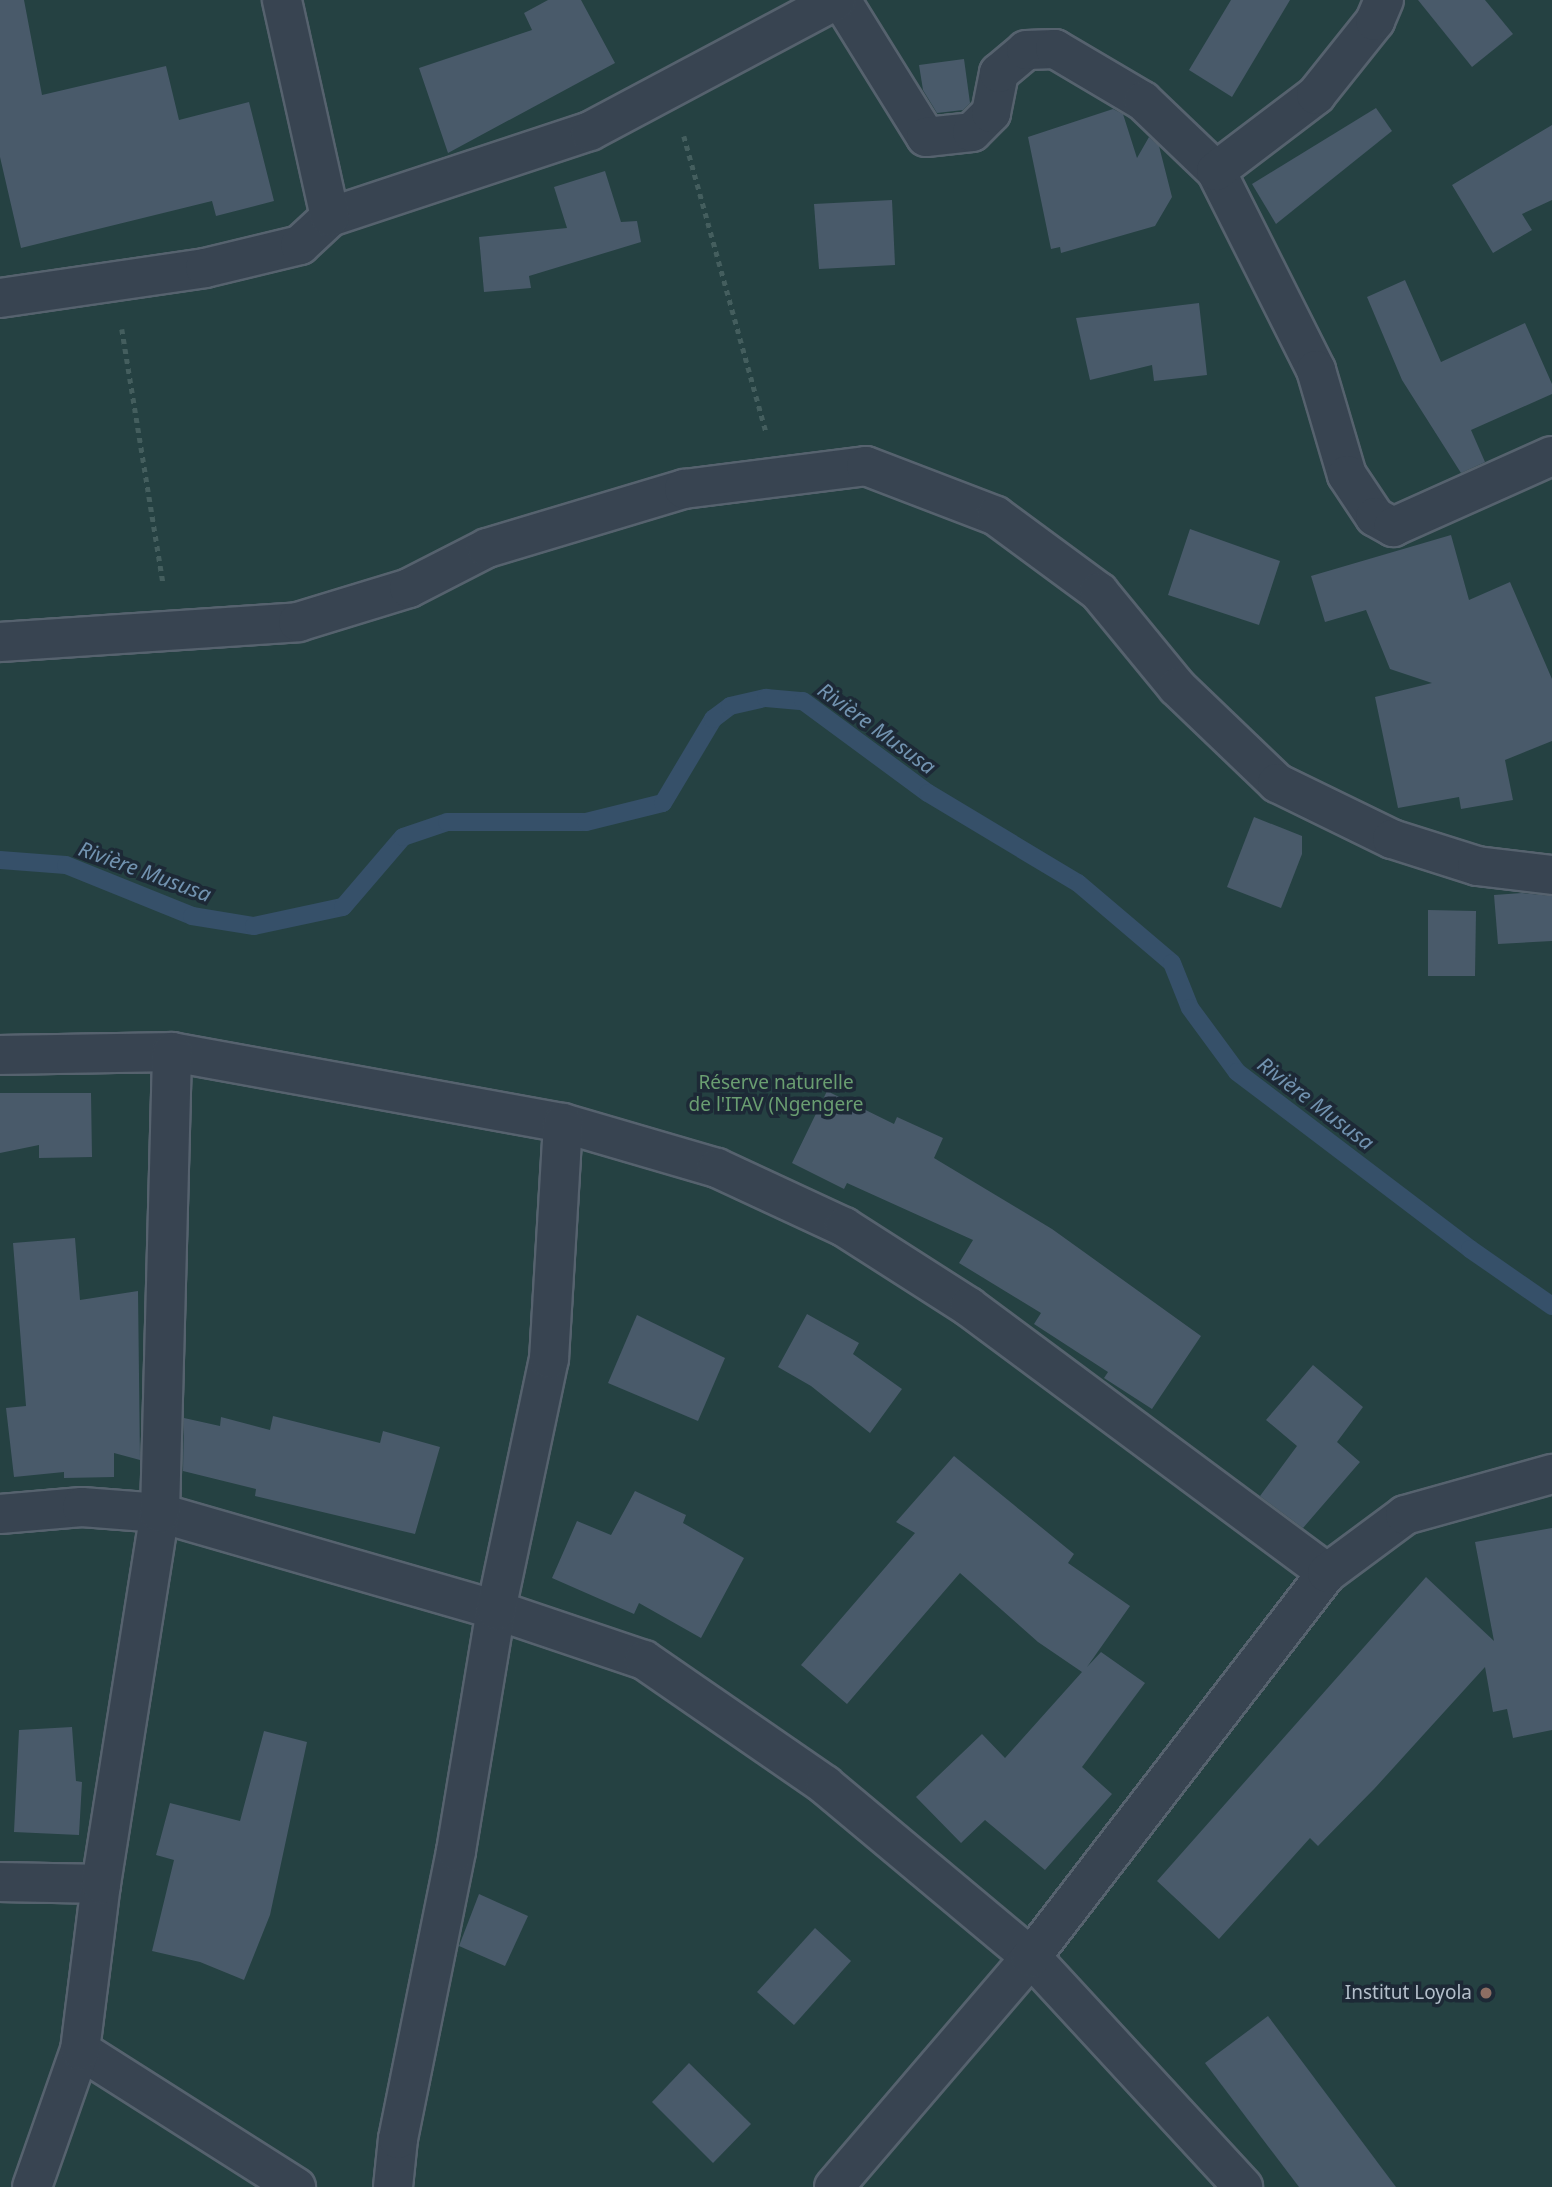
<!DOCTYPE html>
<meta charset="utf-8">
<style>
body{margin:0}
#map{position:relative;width:1552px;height:2187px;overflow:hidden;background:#233341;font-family:"Noto Sans",sans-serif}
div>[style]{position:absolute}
.green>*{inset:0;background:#254142}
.stream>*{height:18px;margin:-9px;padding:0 9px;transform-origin:9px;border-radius:9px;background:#365069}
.building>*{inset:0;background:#495a6a}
.path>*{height:4.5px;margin-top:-2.25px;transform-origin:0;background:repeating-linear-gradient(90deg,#445e5e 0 5px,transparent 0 10px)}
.roads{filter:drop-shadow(2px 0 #56626e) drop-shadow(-2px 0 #56626e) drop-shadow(0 2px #56626e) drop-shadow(0 -2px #56626e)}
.street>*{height:38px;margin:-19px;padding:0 19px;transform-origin:19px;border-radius:19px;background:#384451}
.dots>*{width:19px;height:19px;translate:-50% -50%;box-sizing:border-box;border:4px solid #1d2936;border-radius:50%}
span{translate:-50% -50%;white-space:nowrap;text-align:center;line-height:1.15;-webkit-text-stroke:7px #1d2936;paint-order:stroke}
.park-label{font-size:19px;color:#6a9e71}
.poi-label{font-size:19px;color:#b4bfcb}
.right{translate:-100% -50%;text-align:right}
.water-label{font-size:21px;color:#7293b0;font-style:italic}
</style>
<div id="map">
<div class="green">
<div style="clip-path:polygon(0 0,1552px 0,1552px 2187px,0 2187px)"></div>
</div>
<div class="stream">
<div style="left:0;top:860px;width:66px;rotate:4.3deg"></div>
<div style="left:66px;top:865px;width:136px;rotate:22deg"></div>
<div style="left:192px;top:916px;width:63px;rotate:9.2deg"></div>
<div style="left:254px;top:926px;width:91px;rotate:-12.1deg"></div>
<div style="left:343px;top:907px;width:92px;rotate:-49.4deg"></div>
<div style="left:403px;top:837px;width:46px;rotate:-18.8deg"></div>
<div style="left:447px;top:822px;width:139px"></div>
<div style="left:586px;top:822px;width:79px;rotate:-13.9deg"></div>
<div style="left:663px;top:803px;width:98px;rotate:-59.2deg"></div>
<div style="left:713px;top:719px;width:21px;rotate:-37deg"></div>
<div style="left:730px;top:706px;width:37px;rotate:-13deg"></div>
<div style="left:766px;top:698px;width:37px;rotate:5deg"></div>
<div style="left:803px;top:701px;width:155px;rotate:36.4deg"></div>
<div style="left:928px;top:793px;width:175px;rotate:31deg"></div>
<div style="left:1078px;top:883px;width:123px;rotate:40.4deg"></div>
<div style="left:1172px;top:963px;width:48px;rotate:68.2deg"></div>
<div style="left:1190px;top:1008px;width:79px;rotate:53.7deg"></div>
<div style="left:1237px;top:1072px;width:293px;rotate:37.2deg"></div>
<div style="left:1470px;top:1249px;width:100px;rotate:34.8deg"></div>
</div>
<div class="building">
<div style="clip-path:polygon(0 0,24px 0,42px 95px,166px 66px,179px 120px,249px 102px,274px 201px,216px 216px,212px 201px,21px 248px,0 157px)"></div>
<div style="clip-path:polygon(548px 0,581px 0,615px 63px,448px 153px,419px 68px,532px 30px,524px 13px)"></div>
<div style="clip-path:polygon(1231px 0,1290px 0,1232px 97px,1189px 70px)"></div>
<div style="clip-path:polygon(1418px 0,1485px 0,1513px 34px,1472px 67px)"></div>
<div style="clip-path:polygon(964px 59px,970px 103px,963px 110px,937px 113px,923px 90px,919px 65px)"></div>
<div style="clip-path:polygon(1376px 108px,1392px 131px,1276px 224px,1252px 184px)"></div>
<div style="clip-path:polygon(1113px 109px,1123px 114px,1137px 158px,1149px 137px,1159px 146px,1172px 197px,1155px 226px,1061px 253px,1060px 247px,1051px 249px,1028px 137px)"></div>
<div style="clip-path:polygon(1552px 125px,1552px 200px,1522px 214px,1532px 230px,1493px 253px,1452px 185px)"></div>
<div style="clip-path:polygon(605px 171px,621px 222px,637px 221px,641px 242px,529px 276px,531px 288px,484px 292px,479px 237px,567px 228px,554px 187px)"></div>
<div style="clip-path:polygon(892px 200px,895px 265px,819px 269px,814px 204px)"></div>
<div style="clip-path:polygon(1405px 280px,1441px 362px,1525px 323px,1552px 384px,1552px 394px,1471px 430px,1485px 462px,1461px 473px,1402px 380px,1367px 297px)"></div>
<div style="clip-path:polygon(1199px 303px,1207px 375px,1154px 381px,1152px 365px,1090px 380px,1076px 318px)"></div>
<div style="clip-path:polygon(1190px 529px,1280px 561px,1259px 625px,1168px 595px)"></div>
<div style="clip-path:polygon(1451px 535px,1469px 600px,1510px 582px,1552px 679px,1552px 741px,1505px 760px,1513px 800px,1461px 809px,1459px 797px,1398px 808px,1375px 697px,1432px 683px,1390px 669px,1366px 610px,1325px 622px,1311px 576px)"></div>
<div style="clip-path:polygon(1254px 817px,1302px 836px,1302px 854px,1281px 908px,1227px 887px)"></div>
<div style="clip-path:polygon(1522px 893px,1552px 896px,1552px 941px,1498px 944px,1494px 895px)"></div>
<div style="clip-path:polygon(1428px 910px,1476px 911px,1475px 976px,1428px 976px)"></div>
<div style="clip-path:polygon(827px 1091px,894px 1124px,897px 1117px,943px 1138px,934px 1158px,1052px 1229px,1201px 1336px,1152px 1409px,1104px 1378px,1108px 1372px,1034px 1324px,1041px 1313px,959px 1263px,973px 1240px,847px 1183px,844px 1189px,792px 1163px)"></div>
<div style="clip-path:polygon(0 1093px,91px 1093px,92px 1157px,39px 1158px,39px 1145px,0 1153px)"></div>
<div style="clip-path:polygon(75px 1238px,80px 1300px,138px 1291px,140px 1460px,114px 1453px,114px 1477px,64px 1478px,64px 1472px,14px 1477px,6px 1408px,26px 1406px,13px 1243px)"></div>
<div style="clip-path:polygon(807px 1314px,859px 1343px,853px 1354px,902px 1389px,870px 1433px,811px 1386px,778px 1367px)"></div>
<div style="clip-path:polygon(637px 1315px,725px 1358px,698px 1421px,608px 1383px)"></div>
<div style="clip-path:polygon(1313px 1365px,1363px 1407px,1337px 1442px,1360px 1462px,1303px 1528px,1260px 1496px,1297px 1446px,1266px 1420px)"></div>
<div style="clip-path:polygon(273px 1416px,380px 1443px,383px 1431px,440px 1447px,415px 1534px,255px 1496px,256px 1489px,183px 1471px,184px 1418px,220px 1426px,221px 1417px,270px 1430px)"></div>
<div style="clip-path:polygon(954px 1456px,1074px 1554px,1068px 1563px,1130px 1606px,1087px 1667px,1101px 1652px,1145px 1683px,1082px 1767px,1112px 1794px,1045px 1870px,985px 1820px,961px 1843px,916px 1797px,982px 1734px,1005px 1758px,1082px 1672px,1038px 1642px,960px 1573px,847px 1704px,801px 1665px,915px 1533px,896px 1522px)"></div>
<div style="clip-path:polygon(635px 1491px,686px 1515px,683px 1523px,744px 1558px,701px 1638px,639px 1603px,634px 1614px,552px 1578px,577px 1521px,611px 1535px)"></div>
<div style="clip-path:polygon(1552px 1528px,1552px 1730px,1513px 1738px,1507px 1709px,1493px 1712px,1485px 1667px,1375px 1788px,1318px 1846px,1310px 1838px,1219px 1939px,1157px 1881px,1426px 1577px,1494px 1641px,1475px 1542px)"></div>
<div style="clip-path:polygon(72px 1727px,76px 1781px,82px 1782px,79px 1835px,14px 1832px,19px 1730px)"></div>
<div style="clip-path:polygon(264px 1731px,307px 1742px,270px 1915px,244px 1980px,200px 1962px,152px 1951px,174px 1860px,156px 1855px,170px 1803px,240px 1821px)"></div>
<div style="clip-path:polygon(479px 1894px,528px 1916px,505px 1966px,459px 1946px)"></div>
<div style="clip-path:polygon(815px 1928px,851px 1961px,794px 2025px,757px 1992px)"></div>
<div style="clip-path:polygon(1268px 2016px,1396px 2187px,1299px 2187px,1205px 2063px)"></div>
<div style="clip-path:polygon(689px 2063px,751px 2124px,713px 2163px,652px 2102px)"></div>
</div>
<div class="path">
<div style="left:684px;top:136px;width:306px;rotate:74.5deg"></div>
<div style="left:122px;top:329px;width:257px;rotate:80.8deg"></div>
</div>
<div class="roads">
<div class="street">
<div style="left:841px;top:0;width:161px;rotate:58.2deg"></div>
<div style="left:926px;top:137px;width:46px;rotate:-6.2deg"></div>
<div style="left:972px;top:132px;width:27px;rotate:-45deg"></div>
<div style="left:991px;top:113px;width:41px;rotate:-78.7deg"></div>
<div style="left:999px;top:73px;width:35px;rotate:-40deg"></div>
<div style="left:1026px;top:50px;width:29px;rotate:-2deg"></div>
<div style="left:1055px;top:49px;width:102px;rotate:30.6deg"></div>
<div style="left:1143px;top:101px;width:101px;rotate:43.8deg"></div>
<div style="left:1216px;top:171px;width:223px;rotate:63.3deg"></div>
<div style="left:1316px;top:370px;width:109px;rotate:73.6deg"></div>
<div style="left:1347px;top:475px;width:50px;rotate:56.3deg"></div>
<div style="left:1375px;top:517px;width:21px;rotate:29deg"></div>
<div style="left:1393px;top:527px;width:174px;rotate:-24.1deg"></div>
<div style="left:1216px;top:171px;width:126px;rotate:-37.2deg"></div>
<div style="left:1316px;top:95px;width:95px;rotate:-51.4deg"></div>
<div style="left:1375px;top:21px;width:23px;rotate:-67deg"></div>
<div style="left:330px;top:217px;width:274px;rotate:-18.3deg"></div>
<div style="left:590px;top:131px;width:279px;rotate:-28deg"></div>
<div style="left:0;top:298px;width:207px;rotate:-8.3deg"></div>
<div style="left:205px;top:268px;width:98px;rotate:-13.6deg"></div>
<div style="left:300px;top:245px;width:41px;rotate:-43deg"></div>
<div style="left:330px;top:217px;width:222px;rotate:-102.5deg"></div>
<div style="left:0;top:642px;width:299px;rotate:-3.8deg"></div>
<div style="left:298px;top:622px;width:116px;rotate:-17deg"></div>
<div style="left:409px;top:588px;width:88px;rotate:-27.1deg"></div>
<div style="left:487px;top:548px;width:206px;rotate:-16.7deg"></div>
<div style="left:684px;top:489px;width:183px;rotate:-7.2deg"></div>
<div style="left:866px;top:466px;width:139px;rotate:21deg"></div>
<div style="left:996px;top:516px;width:128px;rotate:36.4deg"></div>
<div style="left:1099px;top:592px;width:123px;rotate:50.6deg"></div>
<div style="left:1177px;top:687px;width:139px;rotate:43.8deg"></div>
<div style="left:1277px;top:783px;width:128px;rotate:26deg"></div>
<div style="left:1392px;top:839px;width:89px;rotate:17.6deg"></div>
<div style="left:1477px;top:866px;width:76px;rotate:6.8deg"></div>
<div style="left:0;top:1055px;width:172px;rotate:-1deg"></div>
<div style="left:172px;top:1052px;width:397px;rotate:10.3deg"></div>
<div style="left:563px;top:1123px;width:160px;rotate:16.3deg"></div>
<div style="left:717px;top:1168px;width:140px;rotate:24.9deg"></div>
<div style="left:844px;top:1227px;width:148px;rotate:32.6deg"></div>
<div style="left:969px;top:1307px;width:446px;rotate:36.6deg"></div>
<div style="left:0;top:1514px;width:82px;rotate:-4.9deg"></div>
<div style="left:82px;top:1507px;width:78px;rotate:4.4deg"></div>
<div style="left:160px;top:1513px;width:350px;rotate:16.1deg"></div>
<div style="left:496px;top:1610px;width:156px;rotate:18.7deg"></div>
<div style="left:644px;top:1660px;width:220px;rotate:34.6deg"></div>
<div style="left:825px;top:1785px;width:268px;rotate:39.9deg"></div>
<div style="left:1031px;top:1957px;width:313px;rotate:47.3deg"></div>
<div style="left:0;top:1882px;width:101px;rotate:1.1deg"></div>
<div style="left:80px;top:2050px;width:256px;rotate:32.4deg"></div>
<div style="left:32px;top:2187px;width:145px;rotate:-70.7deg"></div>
<div style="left:80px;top:2050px;width:167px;rotate:-82.8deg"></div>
<div style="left:101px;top:1884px;width:376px;rotate:-81deg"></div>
<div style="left:160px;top:1513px;width:461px;rotate:-88.5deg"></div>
<div style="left:393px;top:2187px;width:48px;rotate:-84.1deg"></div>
<div style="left:398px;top:2139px;width:294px;rotate:-78.6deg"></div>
<div style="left:456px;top:1851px;width:244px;rotate:-80.6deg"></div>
<div style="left:496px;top:1610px;width:257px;rotate:-78.1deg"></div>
<div style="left:549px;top:1359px;width:236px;rotate:-86.6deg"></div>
<div style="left:834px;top:2187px;width:303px;rotate:-49.4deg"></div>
<div style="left:1031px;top:1957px;width:485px;rotate:-52.4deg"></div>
<div style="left:1327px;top:1573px;width:97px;rotate:-36.6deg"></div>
<div style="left:1405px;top:1515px;width:153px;rotate:-15.6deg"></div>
</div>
</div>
<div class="dots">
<div style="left:1486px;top:1993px;background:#8d6e63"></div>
</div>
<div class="park-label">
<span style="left:776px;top:1094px">Réserve naturelle<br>de l'ITAV (Ngengere</span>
</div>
<div class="poi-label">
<span class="right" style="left:1472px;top:1993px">Institut Loyola</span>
</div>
<div class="water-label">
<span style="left:877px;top:728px;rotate:36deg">Rivière Mususa</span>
<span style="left:145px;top:871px;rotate:20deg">Rivière Mususa</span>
<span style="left:1316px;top:1103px;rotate:37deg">Rivière Mususa</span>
</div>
</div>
